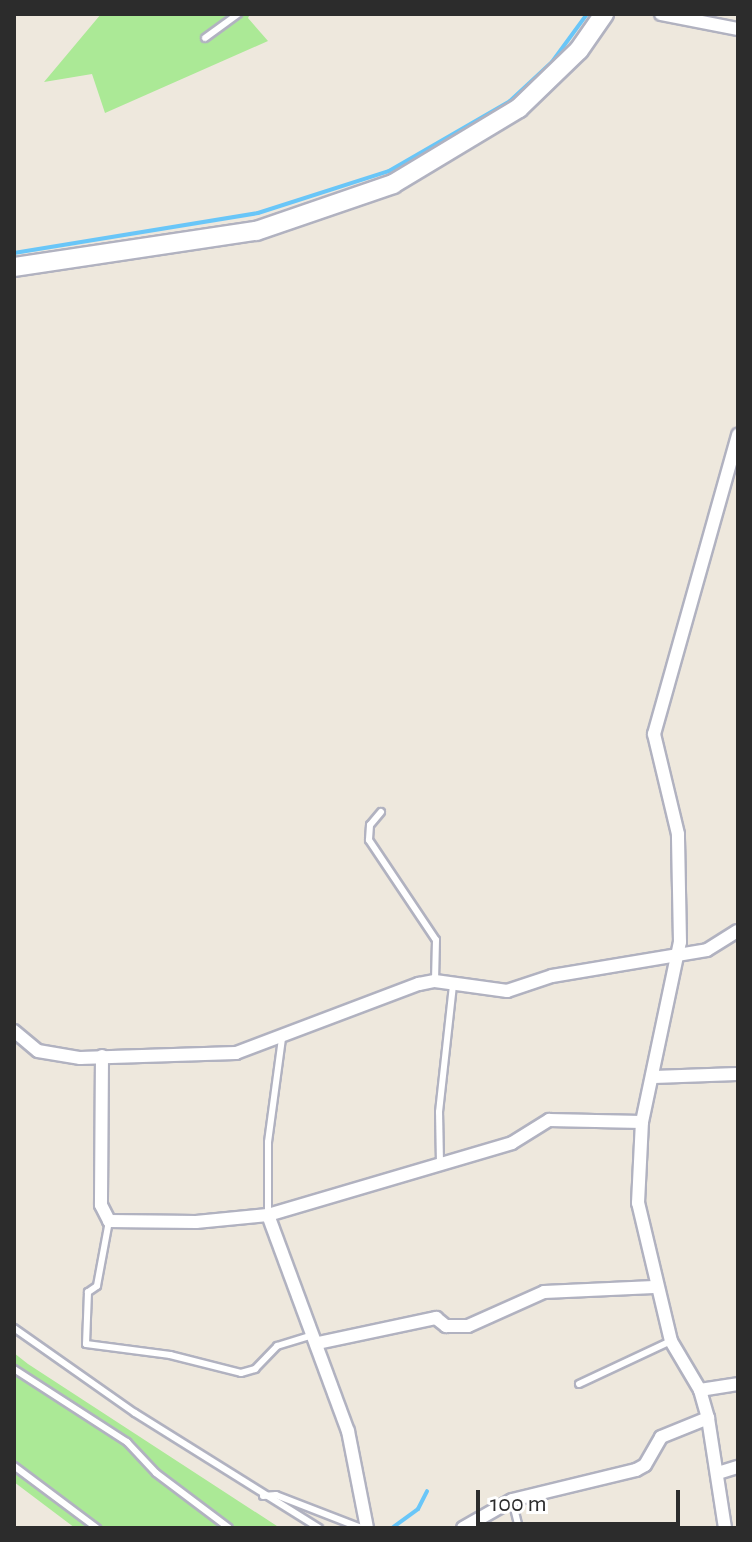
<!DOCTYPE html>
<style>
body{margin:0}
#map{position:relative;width:752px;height:1542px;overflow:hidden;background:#eee8dd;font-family:"Alegreya Sans",sans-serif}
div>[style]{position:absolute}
.green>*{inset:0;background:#abe996}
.stream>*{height:4px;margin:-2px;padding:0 2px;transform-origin:2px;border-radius:2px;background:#69c6f8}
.roads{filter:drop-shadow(2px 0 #b1b2c0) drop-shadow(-2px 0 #b1b2c0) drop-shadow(0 2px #b1b2c0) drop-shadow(0 -2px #b1b2c0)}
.lane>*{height:6px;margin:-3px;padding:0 3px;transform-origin:3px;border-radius:3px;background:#fff}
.street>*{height:12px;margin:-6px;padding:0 6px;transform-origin:6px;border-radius:6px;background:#fff}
.secondary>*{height:18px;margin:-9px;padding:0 9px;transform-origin:9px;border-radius:9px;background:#fff}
span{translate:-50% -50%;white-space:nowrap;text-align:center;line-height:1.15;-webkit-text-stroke:8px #fff;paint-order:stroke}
.frame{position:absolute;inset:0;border:16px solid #2c2c2c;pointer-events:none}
.scale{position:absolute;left:476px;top:1490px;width:204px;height:36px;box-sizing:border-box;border:4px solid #2c2c2c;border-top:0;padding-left:10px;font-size:24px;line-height:28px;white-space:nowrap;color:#2c2c2c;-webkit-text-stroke:6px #fff;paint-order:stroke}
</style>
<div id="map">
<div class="green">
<div style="clip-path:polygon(101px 14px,250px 14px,248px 18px,268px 41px,105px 113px,92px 74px,44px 82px)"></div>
<div style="clip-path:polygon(14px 1353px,28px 1364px,280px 1528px,75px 1528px,14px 1482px)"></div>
</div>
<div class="stream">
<div style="left:14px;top:253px;width:247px;rotate:-9.3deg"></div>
<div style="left:258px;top:213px;width:138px;rotate:-17.8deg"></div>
<div style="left:389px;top:171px;width:140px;rotate:-30deg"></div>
<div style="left:510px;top:101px;width:57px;rotate:-42.9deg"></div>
<div style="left:552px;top:62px;width:59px;rotate:-53.9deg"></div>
<div style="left:392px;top:1528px;width:32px;rotate:-36deg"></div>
<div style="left:418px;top:1509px;width:20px;rotate:-63deg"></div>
</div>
<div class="roads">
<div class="lane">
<div style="left:205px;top:38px;width:41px;rotate:-36deg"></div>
<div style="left:381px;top:812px;width:17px;rotate:130deg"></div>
<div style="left:370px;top:825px;width:15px;rotate:94deg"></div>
<div style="left:369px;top:840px;width:120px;rotate:56.2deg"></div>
<div style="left:436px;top:940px;width:41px;rotate:91.4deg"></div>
<div style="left:440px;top:1163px;width:51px;rotate:-91.1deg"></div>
<div style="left:439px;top:1112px;width:128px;rotate:-83.7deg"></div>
<div style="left:268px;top:1214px;width:72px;rotate:-90deg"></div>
<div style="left:268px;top:1142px;width:104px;rotate:-82.3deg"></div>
<div style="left:109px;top:1221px;width:66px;rotate:100.5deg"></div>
<div style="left:97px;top:1286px;width:11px;rotate:146deg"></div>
<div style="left:88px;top:1292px;width:52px;rotate:92.2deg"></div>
<div style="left:86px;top:1344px;width:85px;rotate:7.5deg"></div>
<div style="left:170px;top:1355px;width:73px;rotate:14.2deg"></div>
<div style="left:241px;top:1373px;width:15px;rotate:-16deg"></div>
<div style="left:255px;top:1369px;width:32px;rotate:-46deg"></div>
<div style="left:277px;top:1346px;width:38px;rotate:-17deg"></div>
<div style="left:14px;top:1328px;width:148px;rotate:35.1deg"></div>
<div style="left:135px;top:1413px;width:217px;rotate:32deg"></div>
<div style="left:14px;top:1369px;width:135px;rotate:32.9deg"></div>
<div style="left:127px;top:1442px;width:42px;rotate:46.9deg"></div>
<div style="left:156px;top:1473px;width:91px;rotate:37deg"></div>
<div style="left:579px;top:1384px;width:102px;rotate:-25.1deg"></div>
<div style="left:14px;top:1466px;width:104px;rotate:36.8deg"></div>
<div style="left:263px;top:1496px;width:13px;rotate:-4deg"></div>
<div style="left:276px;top:1495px;width:91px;rotate:21.2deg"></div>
<div style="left:512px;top:1500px;width:29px;rotate:76deg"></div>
</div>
<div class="street">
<div style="left:661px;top:14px;width:78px;rotate:11deg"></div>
<div style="left:14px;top:1031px;width:31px;rotate:40deg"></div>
<div style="left:38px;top:1051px;width:43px;rotate:9.5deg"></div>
<div style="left:80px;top:1058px;width:156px;rotate:-1.8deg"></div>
<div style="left:236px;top:1053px;width:196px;rotate:-20.7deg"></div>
<div style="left:419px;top:984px;width:16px;rotate:-11deg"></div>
<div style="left:435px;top:981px;width:73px;rotate:7.9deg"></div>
<div style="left:507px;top:991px;width:47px;rotate:-18.4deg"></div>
<div style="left:552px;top:976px;width:157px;rotate:-9.5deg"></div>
<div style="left:707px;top:950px;width:36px;rotate:-32deg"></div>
<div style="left:102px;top:1056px;width:149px;rotate:90.4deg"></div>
<div style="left:101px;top:1205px;width:18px;rotate:63deg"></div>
<div style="left:109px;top:1221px;width:87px;rotate:0.7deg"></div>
<div style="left:196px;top:1222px;width:72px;rotate:-5.6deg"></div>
<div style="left:268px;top:1215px;width:254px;rotate:-16.4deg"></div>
<div style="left:512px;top:1143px;width:44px;rotate:-31.9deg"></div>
<div style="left:549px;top:1120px;width:93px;rotate:1.2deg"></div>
<div style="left:653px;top:1077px;width:85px;rotate:-2deg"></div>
<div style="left:268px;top:1215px;width:230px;rotate:69.7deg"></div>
<div style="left:348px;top:1431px;width:99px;rotate:78.9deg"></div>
<div style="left:318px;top:1343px;width:121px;rotate:-12deg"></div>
<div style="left:436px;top:1318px;width:13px;rotate:39deg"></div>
<div style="left:446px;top:1326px;width:22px"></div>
<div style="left:468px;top:1326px;width:83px;rotate:-24.1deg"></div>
<div style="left:544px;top:1292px;width:110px;rotate:-2.6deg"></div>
<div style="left:700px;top:1390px;width:38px;rotate:-9deg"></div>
<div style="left:718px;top:1473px;width:21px;rotate:-17deg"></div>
<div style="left:463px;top:1528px;width:56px;rotate:-29.7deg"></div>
<div style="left:512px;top:1500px;width:128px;rotate:-13.6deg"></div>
<div style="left:636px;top:1470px;width:10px;rotate:-29deg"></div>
<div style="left:645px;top:1465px;width:32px;rotate:-60deg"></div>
<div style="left:661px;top:1437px;width:51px;rotate:-22deg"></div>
<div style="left:725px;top:1528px;width:111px;rotate:-98.8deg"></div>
<div style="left:708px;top:1418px;width:29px;rotate:-106deg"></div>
<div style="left:700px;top:1390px;width:57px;rotate:-120.6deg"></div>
<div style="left:671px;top:1341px;width:142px;rotate:-103.4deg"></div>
<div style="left:638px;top:1203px;width:81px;rotate:-87.2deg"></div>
<div style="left:642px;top:1122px;width:184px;rotate:-78.1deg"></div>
<div style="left:680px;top:942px;width:108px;rotate:-91.1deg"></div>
<div style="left:678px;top:834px;width:103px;rotate:-103.5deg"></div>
<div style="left:654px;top:734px;width:311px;rotate:-74.3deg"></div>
</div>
<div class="secondary">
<div style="left:14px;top:267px;width:245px;rotate:-8.5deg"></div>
<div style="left:256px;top:231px;width:145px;rotate:-18.9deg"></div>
<div style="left:393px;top:184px;width:147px;rotate:-31.1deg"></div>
<div style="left:519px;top:108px;width:83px;rotate:-44deg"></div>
<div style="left:579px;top:50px;width:44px;rotate:-55.2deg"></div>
</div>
</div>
<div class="frame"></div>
<div class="scale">100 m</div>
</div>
